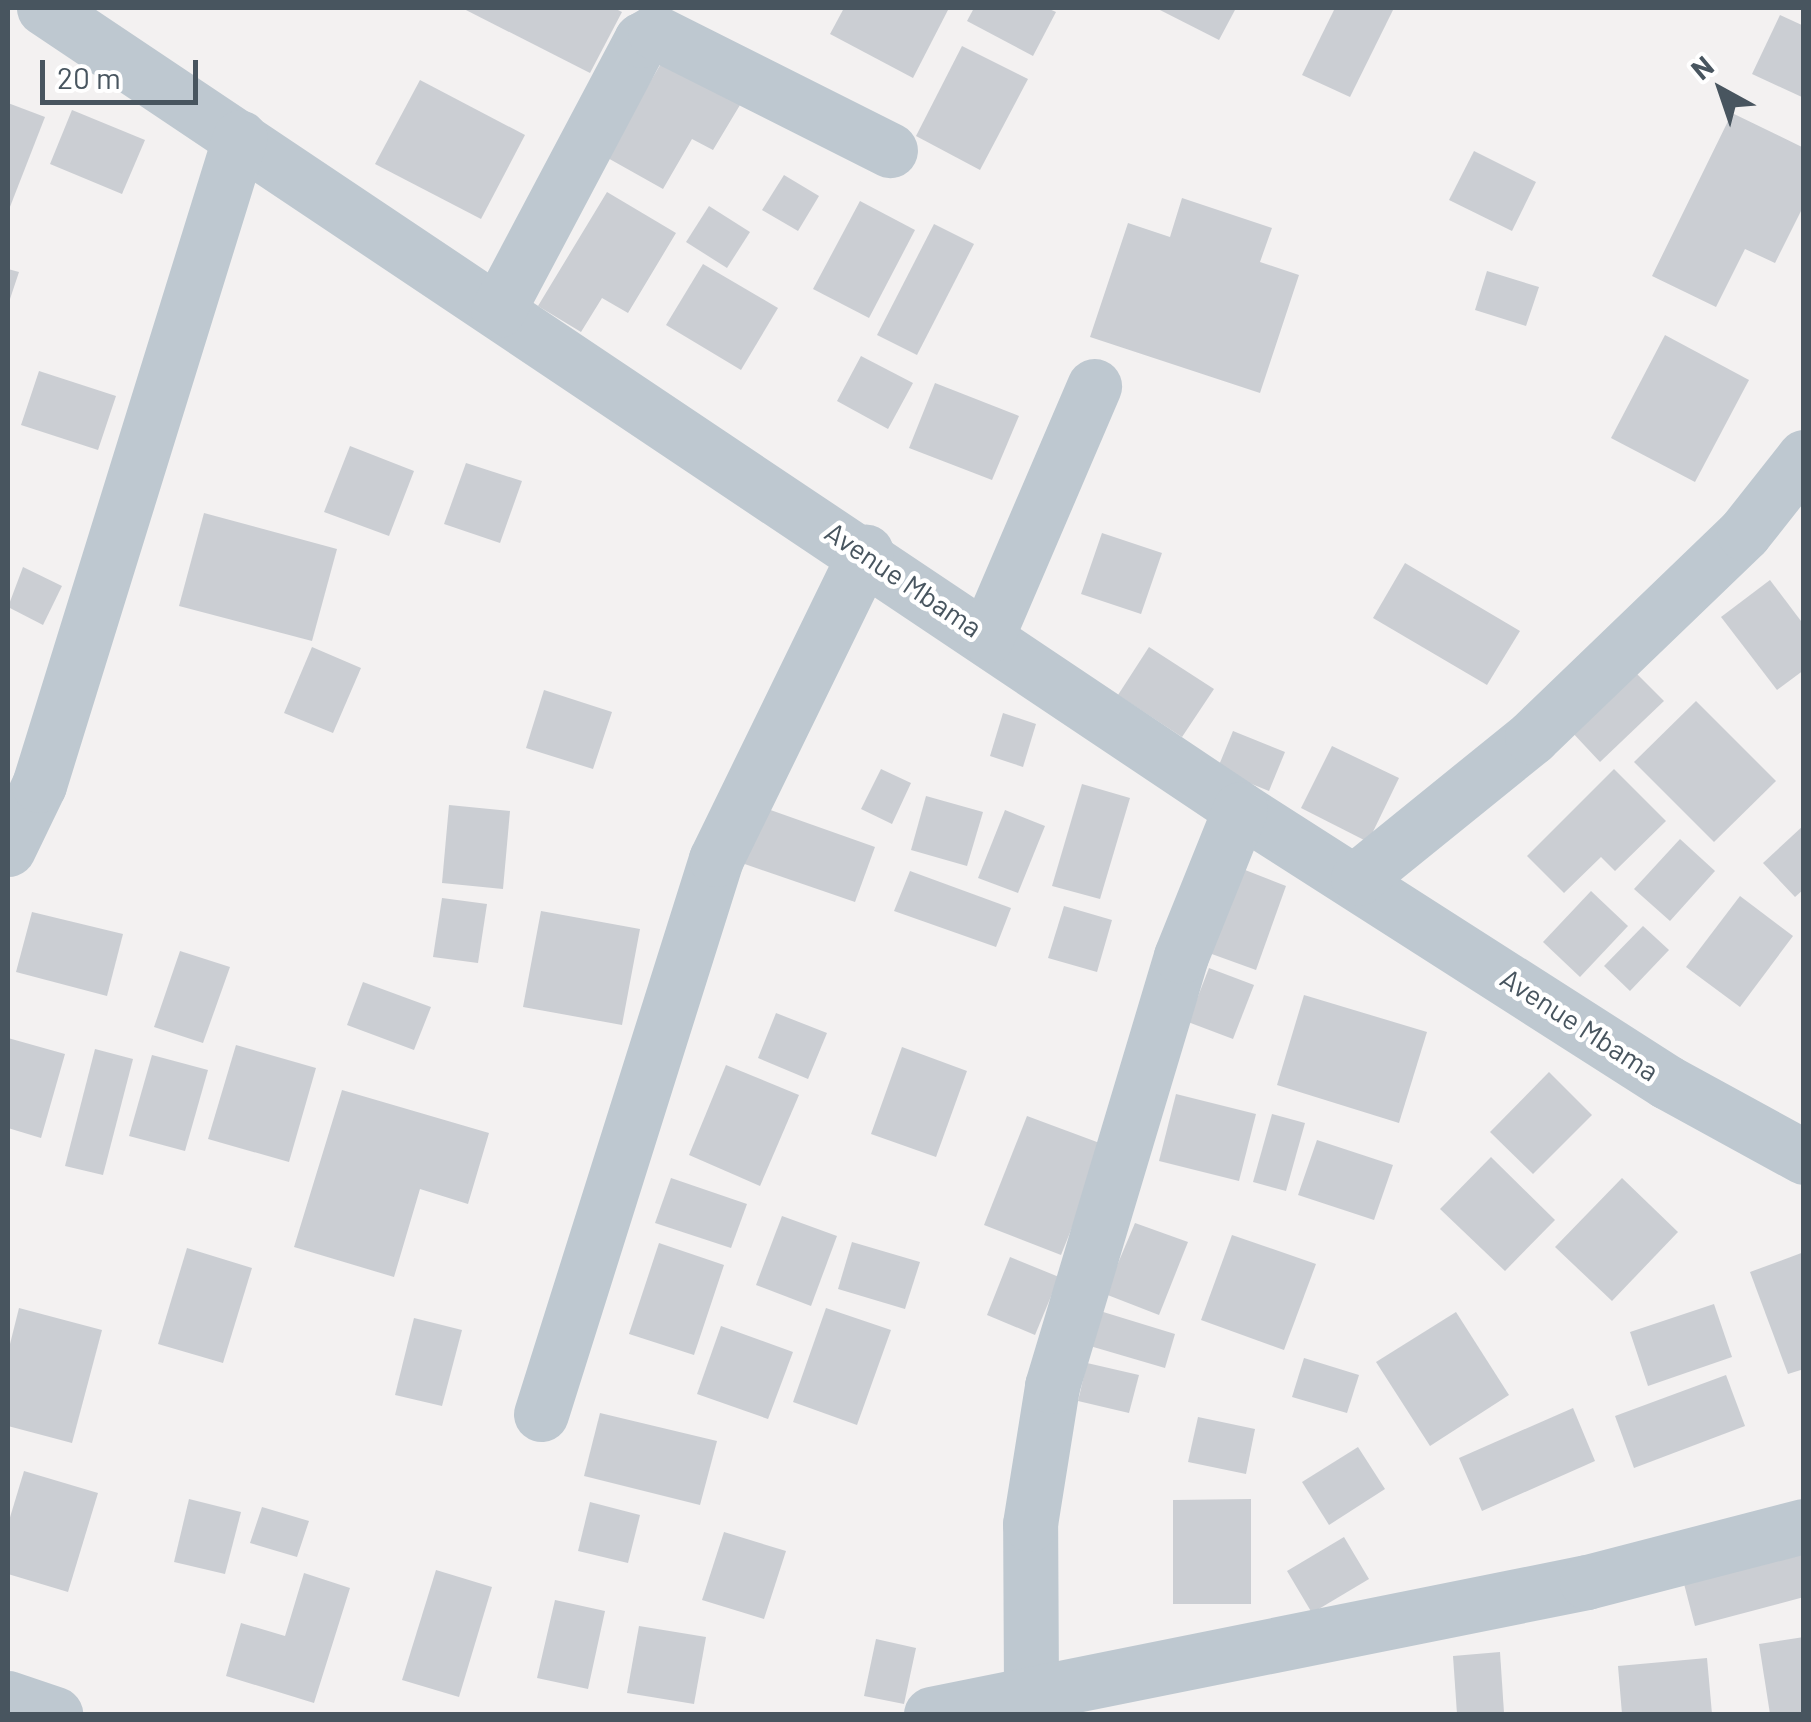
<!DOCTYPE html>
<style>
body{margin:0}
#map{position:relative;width:1811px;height:1722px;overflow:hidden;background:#f3f1f1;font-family:Barlow,sans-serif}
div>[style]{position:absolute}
.building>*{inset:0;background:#cbced3}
.minor>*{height:55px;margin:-27.5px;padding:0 27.5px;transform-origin:27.5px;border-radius:27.5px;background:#bec8d0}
span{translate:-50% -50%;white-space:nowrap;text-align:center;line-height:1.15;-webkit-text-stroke:9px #fff;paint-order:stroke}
.street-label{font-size:28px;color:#48555f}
.frame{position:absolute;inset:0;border:10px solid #48555f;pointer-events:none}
.north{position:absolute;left:1671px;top:40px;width:100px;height:100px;-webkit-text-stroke:8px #fff;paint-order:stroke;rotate:320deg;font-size:28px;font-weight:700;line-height:40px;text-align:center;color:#48555f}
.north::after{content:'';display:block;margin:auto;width:35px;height:45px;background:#48555f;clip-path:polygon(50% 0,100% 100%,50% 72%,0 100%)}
.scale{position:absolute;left:40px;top:60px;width:158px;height:45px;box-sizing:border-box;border:5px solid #48555f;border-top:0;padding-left:12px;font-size:30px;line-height:35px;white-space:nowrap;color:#48555f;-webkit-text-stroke:8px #fff;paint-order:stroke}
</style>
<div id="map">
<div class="building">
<div style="clip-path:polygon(462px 8px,614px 8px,622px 12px,590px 73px)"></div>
<div style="clip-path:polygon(844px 8px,949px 8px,913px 78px,830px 34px)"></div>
<div style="clip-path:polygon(974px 8px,1047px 8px,1056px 12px,1033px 56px,967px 21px)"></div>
<div style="clip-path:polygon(1156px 8px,1236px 8px,1219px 40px)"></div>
<div style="clip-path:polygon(1335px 8px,1394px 8px,1350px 97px,1302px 75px)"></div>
<div style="clip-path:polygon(1780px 15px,1804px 26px,1804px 98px,1752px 74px)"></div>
<div style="clip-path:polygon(962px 46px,1028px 79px,980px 170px,916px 136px)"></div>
<div style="clip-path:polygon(669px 50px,746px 95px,713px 150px,692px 139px,663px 189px,606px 157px)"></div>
<div style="clip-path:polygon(420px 80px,525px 135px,481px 219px,375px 164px)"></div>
<div style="clip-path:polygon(8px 103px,45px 117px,8px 212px)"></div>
<div style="clip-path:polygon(72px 110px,145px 140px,122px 194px,50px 164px)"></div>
<div style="clip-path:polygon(1732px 113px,1804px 148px,1804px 205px,1775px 263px,1745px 249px,1716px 307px,1652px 276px)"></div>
<div style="clip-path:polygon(1474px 151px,1536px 182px,1512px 231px,1449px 200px)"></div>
<div style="clip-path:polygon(784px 175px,819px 196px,798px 231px,762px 210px)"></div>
<div style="clip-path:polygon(607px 192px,676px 233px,628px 313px,602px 298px,581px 332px,538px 306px)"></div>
<div style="clip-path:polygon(1182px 198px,1272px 228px,1260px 262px,1299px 275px,1260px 393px,1090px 337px,1128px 223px,1170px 237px)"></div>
<div style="clip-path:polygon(860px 201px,915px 230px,869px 318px,813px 289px)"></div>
<div style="clip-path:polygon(709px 206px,750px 232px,727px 268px,686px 242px)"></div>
<div style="clip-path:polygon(934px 224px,974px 244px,917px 355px,877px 335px)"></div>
<div style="clip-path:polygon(703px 264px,778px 308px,741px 370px,666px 325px)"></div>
<div style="clip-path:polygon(8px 269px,19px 272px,8px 305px)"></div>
<div style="clip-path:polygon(1487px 271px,1539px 287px,1526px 326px,1475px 310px)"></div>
<div style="clip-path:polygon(1665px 335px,1749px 380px,1695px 482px,1611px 438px)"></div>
<div style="clip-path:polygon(861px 356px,913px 383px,888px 429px,837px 401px)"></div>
<div style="clip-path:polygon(39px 371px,116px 396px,98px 450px,21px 425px)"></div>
<div style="clip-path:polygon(935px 383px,1019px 416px,992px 480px,909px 448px)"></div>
<div style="clip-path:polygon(350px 446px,414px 471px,389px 536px,324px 512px)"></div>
<div style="clip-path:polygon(466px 463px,522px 481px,500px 543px,444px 524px)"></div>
<div style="clip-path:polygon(204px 513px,337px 549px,312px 641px,179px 606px)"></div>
<div style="clip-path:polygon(1102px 533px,1162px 553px,1141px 614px,1081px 594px)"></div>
<div style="clip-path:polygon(1405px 563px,1520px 631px,1487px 685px,1373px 618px)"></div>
<div style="clip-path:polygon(23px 567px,62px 586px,43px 625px,8px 607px)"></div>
<div style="clip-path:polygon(1770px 580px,1804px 625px,1804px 670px,1777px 690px,1721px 617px)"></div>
<div style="clip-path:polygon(312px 647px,361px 668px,333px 733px,284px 713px)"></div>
<div style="clip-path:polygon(1149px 647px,1214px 689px,1182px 737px,1118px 695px)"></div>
<div style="clip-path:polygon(1633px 670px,1664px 701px,1600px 762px,1570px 730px)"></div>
<div style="clip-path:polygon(544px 690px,612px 712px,593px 769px,526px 748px)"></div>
<div style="clip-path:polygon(1696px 701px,1776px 781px,1714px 842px,1634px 762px)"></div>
<div style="clip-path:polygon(1003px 713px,1036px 724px,1023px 767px,990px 756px)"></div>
<div style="clip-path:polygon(1233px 731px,1285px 752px,1269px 791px,1217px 770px)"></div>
<div style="clip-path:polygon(1332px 746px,1399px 778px,1368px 842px,1301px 808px)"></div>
<div style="clip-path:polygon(881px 769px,911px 783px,892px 824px,861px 809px)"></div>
<div style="clip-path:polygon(1614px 769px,1666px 821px,1615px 871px,1601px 857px,1564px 893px,1527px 856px)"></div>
<div style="clip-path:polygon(1082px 784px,1130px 798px,1100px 899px,1052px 886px)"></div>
<div style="clip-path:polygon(926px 796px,983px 812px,967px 866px,911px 850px)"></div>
<div style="clip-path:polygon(449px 805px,510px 811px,503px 889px,442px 883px)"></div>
<div style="clip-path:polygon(756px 805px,875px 847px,855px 902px,736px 861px)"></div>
<div style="clip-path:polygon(1005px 810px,1045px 826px,1018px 893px,978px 878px)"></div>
<div style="clip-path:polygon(1804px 825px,1804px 889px,1795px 897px,1763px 863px)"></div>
<div style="clip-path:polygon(1680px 839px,1715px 871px,1670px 921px,1634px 889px)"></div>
<div style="clip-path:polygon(1240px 868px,1286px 886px,1256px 970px,1209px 953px)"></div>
<div style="clip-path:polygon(910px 871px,1011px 908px,996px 947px,894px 911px)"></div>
<div style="clip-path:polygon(1591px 891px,1628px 926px,1580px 977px,1543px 942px)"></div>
<div style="clip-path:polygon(1740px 896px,1793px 936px,1740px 1007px,1686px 967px)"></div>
<div style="clip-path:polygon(442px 898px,487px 904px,478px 963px,433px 957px)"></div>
<div style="clip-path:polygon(1064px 906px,1112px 920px,1097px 972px,1048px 958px)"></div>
<div style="clip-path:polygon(541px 911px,640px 929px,622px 1025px,523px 1007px)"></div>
<div style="clip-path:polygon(32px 912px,123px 934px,107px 996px,16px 972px)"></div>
<div style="clip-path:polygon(1643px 926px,1669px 950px,1630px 991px,1604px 966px)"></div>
<div style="clip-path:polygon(180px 951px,230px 967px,203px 1043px,154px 1027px)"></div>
<div style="clip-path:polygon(1209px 968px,1254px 985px,1233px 1039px,1188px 1022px)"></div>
<div style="clip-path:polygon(363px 982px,431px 1007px,414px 1050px,347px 1025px)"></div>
<div style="clip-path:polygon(1304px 995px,1427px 1032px,1399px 1123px,1277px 1085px)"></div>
<div style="clip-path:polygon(776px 1013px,827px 1033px,808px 1079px,758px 1058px)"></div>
<div style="clip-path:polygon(8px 1038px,65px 1054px,41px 1138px,8px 1128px)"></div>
<div style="clip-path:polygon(236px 1045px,316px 1068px,289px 1162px,208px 1139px)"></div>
<div style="clip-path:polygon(902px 1047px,967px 1071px,936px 1157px,871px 1134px)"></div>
<div style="clip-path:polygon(95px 1049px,133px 1059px,103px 1175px,65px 1166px)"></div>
<div style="clip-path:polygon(152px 1055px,208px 1070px,185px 1151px,129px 1136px)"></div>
<div style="clip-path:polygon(726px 1065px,799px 1095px,760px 1186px,689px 1155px)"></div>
<div style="clip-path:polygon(1549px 1072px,1592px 1115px,1533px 1174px,1490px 1132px)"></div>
<div style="clip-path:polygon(342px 1090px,489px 1133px,468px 1204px,420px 1189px,394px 1277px,294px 1247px)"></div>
<div style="clip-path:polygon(1176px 1094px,1256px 1114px,1239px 1181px,1159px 1161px)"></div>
<div style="clip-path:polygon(1272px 1114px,1305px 1123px,1286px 1191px,1253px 1182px)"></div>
<div style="clip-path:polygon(1027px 1116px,1105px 1145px,1061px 1255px,984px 1225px)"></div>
<div style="clip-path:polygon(1317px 1140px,1393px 1165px,1374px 1220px,1298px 1195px)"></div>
<div style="clip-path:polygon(1491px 1157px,1555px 1220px,1505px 1271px,1440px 1209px)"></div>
<div style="clip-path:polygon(671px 1178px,747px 1204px,731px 1248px,655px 1223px)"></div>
<div style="clip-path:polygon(1622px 1178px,1678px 1232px,1612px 1301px,1555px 1247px)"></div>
<div style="clip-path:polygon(782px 1216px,837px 1236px,811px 1306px,756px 1285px)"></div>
<div style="clip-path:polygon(1135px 1223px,1188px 1242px,1159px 1315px,1105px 1294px)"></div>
<div style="clip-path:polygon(1232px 1235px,1316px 1264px,1284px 1350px,1201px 1320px)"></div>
<div style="clip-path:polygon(852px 1242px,920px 1262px,905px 1309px,838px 1289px)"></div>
<div style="clip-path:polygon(659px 1243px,724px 1265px,694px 1355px,629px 1334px)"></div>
<div style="clip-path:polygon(187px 1248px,252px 1268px,223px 1363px,158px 1344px)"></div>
<div style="clip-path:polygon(1804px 1252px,1804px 1369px,1788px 1374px,1750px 1272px)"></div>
<div style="clip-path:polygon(1010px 1257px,1059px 1277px,1035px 1335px,987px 1315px)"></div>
<div style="clip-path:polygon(1714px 1304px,1732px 1357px,1648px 1386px,1630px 1332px)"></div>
<div style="clip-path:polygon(19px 1308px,102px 1330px,72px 1443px,8px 1426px,8px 1352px)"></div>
<div style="clip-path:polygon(826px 1308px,891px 1330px,857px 1425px,793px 1402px)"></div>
<div style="clip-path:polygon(1100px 1311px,1175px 1334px,1165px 1368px,1090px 1346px)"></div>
<div style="clip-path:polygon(1456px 1312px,1509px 1395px,1430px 1446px,1376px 1362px)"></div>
<div style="clip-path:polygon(414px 1318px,462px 1330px,442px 1406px,395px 1395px)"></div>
<div style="clip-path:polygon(721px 1326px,793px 1352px,768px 1419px,697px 1394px)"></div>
<div style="clip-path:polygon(1304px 1358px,1359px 1375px,1347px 1413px,1292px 1397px)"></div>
<div style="clip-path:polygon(1087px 1363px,1139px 1375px,1129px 1413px,1078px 1401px)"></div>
<div style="clip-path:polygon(1726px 1375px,1745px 1426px,1634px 1468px,1615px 1416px)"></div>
<div style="clip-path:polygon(1573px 1408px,1595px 1461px,1482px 1511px,1459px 1458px)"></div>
<div style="clip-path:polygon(600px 1413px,717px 1441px,700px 1505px,584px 1476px)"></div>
<div style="clip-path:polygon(1198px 1417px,1255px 1429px,1246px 1474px,1188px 1462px)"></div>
<div style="clip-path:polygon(1358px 1447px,1385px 1489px,1329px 1525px,1302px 1482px)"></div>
<div style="clip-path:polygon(24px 1471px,98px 1493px,68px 1592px,8px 1574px,8px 1524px)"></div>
<div style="clip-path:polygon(189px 1499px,241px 1512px,225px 1574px,174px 1562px)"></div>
<div style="clip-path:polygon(1251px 1499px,1251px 1604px,1173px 1604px,1173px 1500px)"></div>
<div style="clip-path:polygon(590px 1502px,640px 1515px,628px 1563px,578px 1551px)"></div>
<div style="clip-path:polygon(262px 1507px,309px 1521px,297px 1557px,250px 1543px)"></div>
<div style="clip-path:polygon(724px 1532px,786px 1551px,764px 1619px,702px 1600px)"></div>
<div style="clip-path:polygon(1344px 1537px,1369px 1579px,1312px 1613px,1287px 1571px)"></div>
<div style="clip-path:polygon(1804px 1548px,1804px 1597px,1695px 1626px,1683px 1580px)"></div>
<div style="clip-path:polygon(436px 1570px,492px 1587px,459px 1697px,402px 1680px)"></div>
<div style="clip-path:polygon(304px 1573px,350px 1588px,314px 1703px,226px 1676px,241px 1623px,285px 1636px)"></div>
<div style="clip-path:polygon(555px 1600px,605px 1611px,588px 1689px,537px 1678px)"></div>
<div style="clip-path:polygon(639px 1626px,706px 1637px,694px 1704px,627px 1693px)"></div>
<div style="clip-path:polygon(1804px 1637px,1804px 1714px,1770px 1714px,1759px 1644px)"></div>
<div style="clip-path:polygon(876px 1639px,916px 1648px,904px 1704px,864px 1696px)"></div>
<div style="clip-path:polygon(1500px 1652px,1504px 1713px,1457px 1714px,1453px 1656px)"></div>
<div style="clip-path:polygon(1707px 1658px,1712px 1714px,1622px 1714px,1618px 1666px)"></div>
</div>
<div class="minor">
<div style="left:44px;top:8px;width:1439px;rotate:33.81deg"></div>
<div style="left:1240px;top:809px;width:507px;rotate:32.59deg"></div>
<div style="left:1667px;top:1082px;width:156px;rotate:28.7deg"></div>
<div style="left:498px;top:310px;width:306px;rotate:-62.1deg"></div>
<div style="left:641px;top:40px;width:16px;rotate:-30deg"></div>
<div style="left:655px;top:32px;width:263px;rotate:26.7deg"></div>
<div style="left:987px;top:636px;width:272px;rotate:-66.8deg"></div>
<div style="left:8px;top:849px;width:71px;rotate:-64.2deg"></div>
<div style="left:39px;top:785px;width:678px;rotate:-72.77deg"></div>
<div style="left:1358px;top:878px;width:224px;rotate:-39deg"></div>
<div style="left:1532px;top:737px;width:294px;rotate:-43.9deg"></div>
<div style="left:1744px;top:533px;width:97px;rotate:-51.7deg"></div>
<div style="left:541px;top:1414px;width:582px;rotate:-72.5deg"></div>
<div style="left:716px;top:859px;width:342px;rotate:-64deg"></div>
<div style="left:1031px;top:1690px;width:166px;rotate:-90.3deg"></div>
<div style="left:1030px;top:1524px;width:140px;rotate:-80.9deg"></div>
<div style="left:1052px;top:1386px;width:449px;rotate:-73.3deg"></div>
<div style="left:1181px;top:956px;width:158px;rotate:-68.1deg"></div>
<div style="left:8px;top:1698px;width:50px;rotate:18.8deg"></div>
<div style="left:931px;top:1714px;width:669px;rotate:-11.38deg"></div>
<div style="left:1587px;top:1582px;width:224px;rotate:-14.5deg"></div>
</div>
<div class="street-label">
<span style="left:904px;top:579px;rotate:34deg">Avenue Mbama</span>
<span style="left:1580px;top:1024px;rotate:33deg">Avenue Mbama</span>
</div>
<div class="frame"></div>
<div class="north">N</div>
<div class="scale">20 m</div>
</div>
